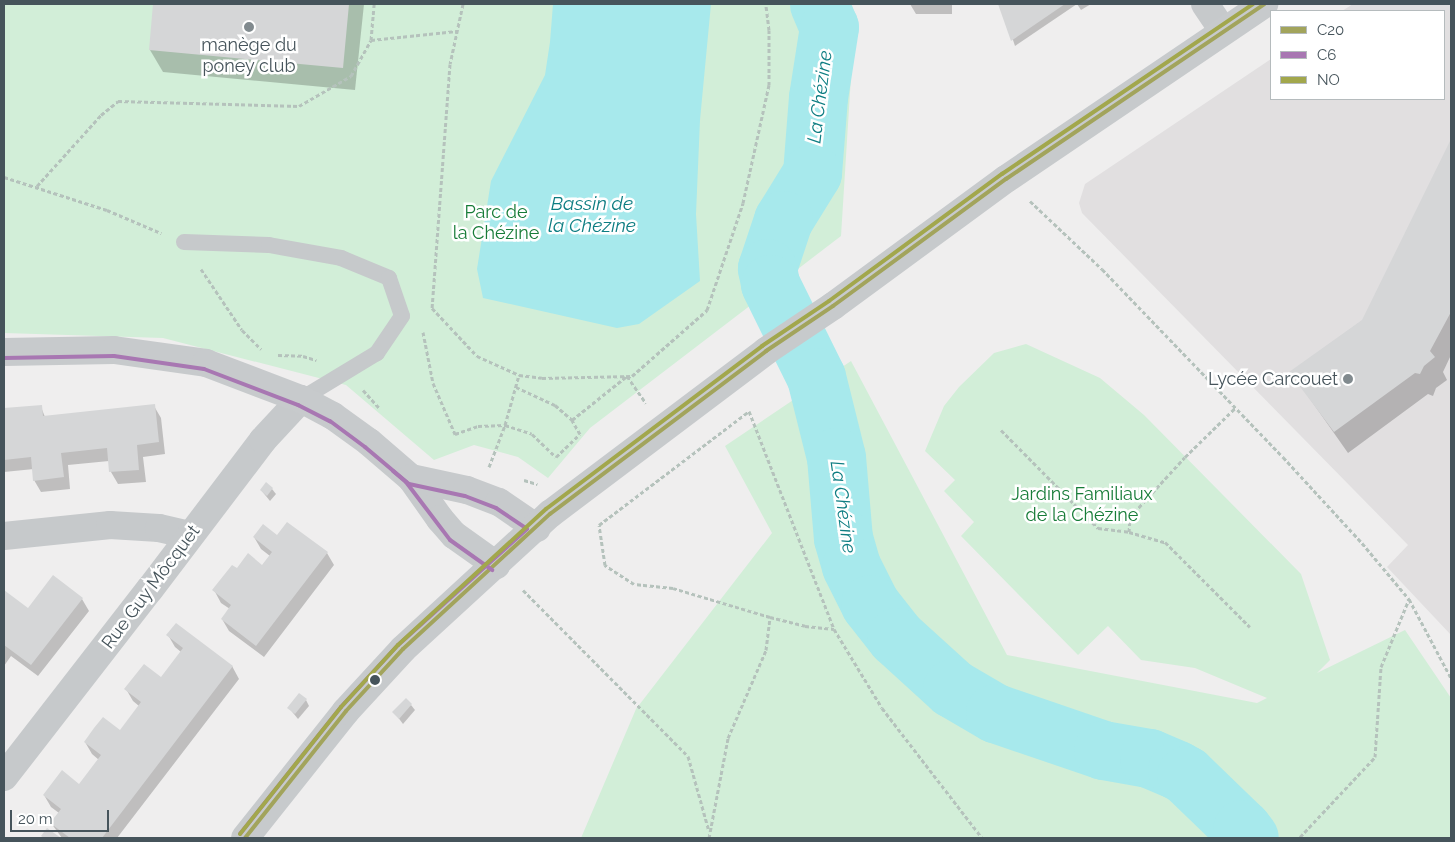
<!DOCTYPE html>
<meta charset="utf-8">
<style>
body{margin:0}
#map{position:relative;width:1455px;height:842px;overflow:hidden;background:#efeeee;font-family:Raleway,sans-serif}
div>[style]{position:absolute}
.education>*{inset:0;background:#e1dfe0}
.green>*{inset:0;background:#d2eed8}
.water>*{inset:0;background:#a7e9ec}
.shadow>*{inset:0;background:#0003}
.river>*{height:59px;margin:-29.5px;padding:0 29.5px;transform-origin:29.5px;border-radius:29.5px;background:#a7e9ec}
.building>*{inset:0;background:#d5d6d7}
.path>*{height:3px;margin-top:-1.5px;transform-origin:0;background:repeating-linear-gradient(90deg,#b5c2bc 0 4px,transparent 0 6.5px)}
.lane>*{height:16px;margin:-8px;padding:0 8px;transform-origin:8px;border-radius:8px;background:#c6c9cb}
.street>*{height:28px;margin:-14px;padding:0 14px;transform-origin:14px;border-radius:14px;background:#c6c9cb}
.secondary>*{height:28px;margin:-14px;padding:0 14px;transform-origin:14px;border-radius:14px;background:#c7cacc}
.bus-1>*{height:4px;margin:-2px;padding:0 2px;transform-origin:2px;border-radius:2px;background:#a2a45c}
.bus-2>*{height:4px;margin:-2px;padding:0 2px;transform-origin:2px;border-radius:2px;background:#a877b2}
.bus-3>*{height:4px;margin:-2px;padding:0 2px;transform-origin:2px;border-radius:2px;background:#a2a74c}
.dots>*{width:14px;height:14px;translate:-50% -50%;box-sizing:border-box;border:2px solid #fff;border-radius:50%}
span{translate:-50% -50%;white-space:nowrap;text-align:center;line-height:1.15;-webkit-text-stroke:5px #fff;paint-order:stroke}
.poi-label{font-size:18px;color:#46545b}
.right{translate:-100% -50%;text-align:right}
.park-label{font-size:18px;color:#177c38}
.street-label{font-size:18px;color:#46545b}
.water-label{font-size:19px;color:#0d7d82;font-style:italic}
.frame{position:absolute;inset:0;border:5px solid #46545b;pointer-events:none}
.legend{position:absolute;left:1270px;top:10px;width:175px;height:90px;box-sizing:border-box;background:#fff;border:1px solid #b5bbbd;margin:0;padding:6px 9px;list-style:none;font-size:15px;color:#46545b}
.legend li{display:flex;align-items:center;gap:10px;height:25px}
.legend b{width:25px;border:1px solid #b5bbbd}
.scale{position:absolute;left:10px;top:810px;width:99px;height:22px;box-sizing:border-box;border:2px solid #46545b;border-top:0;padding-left:6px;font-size:15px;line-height:18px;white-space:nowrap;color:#46545b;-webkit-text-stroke:4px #fff;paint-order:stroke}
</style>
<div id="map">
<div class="education">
<div style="clip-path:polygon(1353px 4px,1451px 4px,1451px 635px,1387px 567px,1408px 545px,1082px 213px,1079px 203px,1085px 184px,1271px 59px,1271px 99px,1444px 99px,1444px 11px,1342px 11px)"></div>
</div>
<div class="green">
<div style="clip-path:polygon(4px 4px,840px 4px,854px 29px,841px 236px,590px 428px,548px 478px,518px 457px,474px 445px,434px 460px,346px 385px,163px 338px,4px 333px)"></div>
<div style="clip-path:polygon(1026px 344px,1100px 378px,1144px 415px,1301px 574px,1330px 660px,1317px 673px,1405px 630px,1451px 698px,1451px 838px,581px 838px,636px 709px,772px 533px,725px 446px,851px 361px,1007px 655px,1257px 703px,1267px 698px,1195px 668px,1141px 660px,1108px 626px,1078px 655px,961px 536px,974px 522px,944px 491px,955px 480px,925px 451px,944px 406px,959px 387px,994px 353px)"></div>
</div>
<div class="water">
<div style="clip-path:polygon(553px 4px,711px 4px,700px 120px,696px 214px,700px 281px,639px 324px,617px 328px,483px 298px,477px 269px,491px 181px,545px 75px,550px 42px)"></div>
</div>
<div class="shadow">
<div style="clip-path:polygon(154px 4px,364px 4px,355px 90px,163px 72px,150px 50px)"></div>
<div style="clip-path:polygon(910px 4px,952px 4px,952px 14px,916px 14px)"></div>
<div style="clip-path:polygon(1001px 4px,1077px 4px,1015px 46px)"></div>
<div style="clip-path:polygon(1077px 4px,1091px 4px,1081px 10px)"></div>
<div style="clip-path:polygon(1451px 141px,1451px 355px,1443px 372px,1447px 380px,1436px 388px,1433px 396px,1428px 394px,1348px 453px,1291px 372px,1363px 320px)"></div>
<div style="clip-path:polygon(154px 406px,161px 418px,165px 454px,143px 457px,146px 482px,118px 484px,111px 472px,109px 461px,68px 465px,70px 489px,41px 492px,34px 480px,34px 469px,4px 472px,4px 421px,41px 407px,45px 417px)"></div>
<div style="clip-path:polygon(272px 489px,276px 494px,270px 501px,261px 490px)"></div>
<div style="clip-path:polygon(277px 536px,327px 553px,334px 565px,264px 657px,229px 631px,222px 619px,230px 609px,221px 603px,214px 590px,237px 570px,262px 566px,270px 556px,261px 549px,254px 537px)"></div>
<div style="clip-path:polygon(4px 592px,28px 609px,82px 599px,89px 611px,38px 676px,11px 656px,4px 666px)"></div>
<div style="clip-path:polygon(168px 635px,232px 666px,239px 679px,117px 838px,62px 838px,51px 823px,59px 813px,51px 807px,44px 795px,79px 786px,99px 760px,92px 754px,85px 742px,120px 732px,139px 706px,133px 701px,126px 689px,162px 678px,181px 652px,175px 647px)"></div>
<div style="clip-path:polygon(306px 700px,309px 706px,298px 719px,289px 708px)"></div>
<div style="clip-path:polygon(411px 705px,415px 710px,403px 724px,394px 712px)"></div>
</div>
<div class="river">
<div style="left:819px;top:4px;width:25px;rotate:67deg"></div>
<div style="left:829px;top:27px;width:71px;rotate:98.9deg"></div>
<div style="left:818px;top:97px;width:76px;rotate:94.5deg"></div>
<div style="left:812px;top:173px;width:55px;rotate:121.7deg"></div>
<div style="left:783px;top:220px;width:51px;rotate:108.4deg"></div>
<div style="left:767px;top:268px;width:16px;rotate:79deg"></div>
<div style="left:770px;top:284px;width:104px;rotate:63.7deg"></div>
<div style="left:816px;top:377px;width:82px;rotate:76deg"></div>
<div style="left:836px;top:457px;width:81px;rotate:85.1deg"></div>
<div style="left:843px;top:538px;width:29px;rotate:74deg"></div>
<div style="left:851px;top:566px;width:42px;rotate:63.4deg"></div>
<div style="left:870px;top:604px;width:42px;rotate:51.8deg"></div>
<div style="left:896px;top:637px;width:76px;rotate:42.3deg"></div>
<div style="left:952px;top:688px;width:50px;rotate:30.2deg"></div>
<div style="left:995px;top:713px;width:114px;rotate:18.9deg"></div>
<div style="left:1103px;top:750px;width:47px;rotate:9.9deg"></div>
<div style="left:1149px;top:758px;width:30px;rotate:23deg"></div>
<div style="left:1177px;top:770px;width:10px;rotate:29deg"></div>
<div style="left:1186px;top:775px;width:78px;rotate:44deg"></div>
<div style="left:1242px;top:829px;width:11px;rotate:52deg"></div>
</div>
<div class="building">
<div style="clip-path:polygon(153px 4px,349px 4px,343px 68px,149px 50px)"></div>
<div style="clip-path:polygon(998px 4px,1065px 4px,1011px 41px)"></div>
<div style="clip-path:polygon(1451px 139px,1451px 312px,1430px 351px,1435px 357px,1424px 366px,1420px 374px,1415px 373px,1334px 432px,1289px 372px,1362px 320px)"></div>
<div style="clip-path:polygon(155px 404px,159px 442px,137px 445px,139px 470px,109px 472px,107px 448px,61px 453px,64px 477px,33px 481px,31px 457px,4px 460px,4px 408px,42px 405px,43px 416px)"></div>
<div style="clip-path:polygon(266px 482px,273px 488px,267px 496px,260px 490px)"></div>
<div style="clip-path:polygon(287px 522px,328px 552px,256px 646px,221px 619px,231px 605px,212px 590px,232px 565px,237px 568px,248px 553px,262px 565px,272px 552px,253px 537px,263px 524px,277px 535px)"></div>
<div style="clip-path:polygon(53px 575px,83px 598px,31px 665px,4px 645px,4px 590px,28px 608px)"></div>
<div style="clip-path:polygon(176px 623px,233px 666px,102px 838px,70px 838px,50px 823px,61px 809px,43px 795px,62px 770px,79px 784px,101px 755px,84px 742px,94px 728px,103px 717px,120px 730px,141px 702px,124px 689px,144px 664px,161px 677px,183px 648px,166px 635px)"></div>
<div style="clip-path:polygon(299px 693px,307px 699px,295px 714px,287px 708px)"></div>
<div style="clip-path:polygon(406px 698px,412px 704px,399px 719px,392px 712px)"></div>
<div style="clip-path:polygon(47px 828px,61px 838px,44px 838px,41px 836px)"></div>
</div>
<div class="path">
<div style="left:463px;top:4px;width:61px;rotate:102.2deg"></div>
<div style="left:450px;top:64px;width:245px;rotate:94.2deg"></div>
<div style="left:432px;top:308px;width:66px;rotate:46.8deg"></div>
<div style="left:477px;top:356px;width:46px;rotate:24.3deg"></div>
<div style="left:519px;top:375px;width:23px;rotate:7deg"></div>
<div style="left:542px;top:378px;width:90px;rotate:-1.3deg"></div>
<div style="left:632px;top:376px;width:100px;rotate:-41.3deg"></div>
<div style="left:707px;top:310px;width:113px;rotate:-71.4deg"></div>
<div style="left:743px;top:203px;width:121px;rotate:-77.6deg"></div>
<div style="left:769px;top:85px;width:55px;rotate:-90deg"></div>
<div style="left:769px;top:30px;width:26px;rotate:-97deg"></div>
<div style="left:371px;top:40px;width:36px;rotate:-85deg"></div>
<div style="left:4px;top:177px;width:108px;rotate:17.8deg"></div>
<div style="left:107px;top:210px;width:59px;rotate:23.1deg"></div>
<div style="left:37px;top:186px;width:96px;rotate:-48deg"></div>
<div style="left:101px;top:115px;width:22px;rotate:-39deg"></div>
<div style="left:118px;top:101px;width:181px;rotate:1.6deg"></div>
<div style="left:299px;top:106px;width:60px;rotate:-30deg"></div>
<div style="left:351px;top:76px;width:41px;rotate:-60.9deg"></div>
<div style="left:371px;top:40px;width:86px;rotate:-6deg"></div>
<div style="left:1030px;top:201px;width:99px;rotate:43.4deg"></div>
<div style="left:1102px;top:269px;width:261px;rotate:46.1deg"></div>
<div style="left:1283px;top:457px;width:117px;rotate:47.4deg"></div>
<div style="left:1362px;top:543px;width:73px;rotate:50deg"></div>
<div style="left:1409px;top:599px;width:89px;rotate:62deg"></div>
<div style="left:201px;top:269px;width:73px;rotate:56.1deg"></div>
<div style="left:242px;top:330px;width:27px;rotate:45deg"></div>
<div style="left:423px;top:332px;width:52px;rotate:78.9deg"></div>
<div style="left:433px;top:383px;width:56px;rotate:66.7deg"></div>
<div style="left:455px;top:434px;width:24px;rotate:-19deg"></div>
<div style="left:478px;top:426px;width:27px;rotate:-2deg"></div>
<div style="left:505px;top:425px;width:28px;rotate:18deg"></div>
<div style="left:532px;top:434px;width:33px;rotate:44deg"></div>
<div style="left:556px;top:457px;width:33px;rotate:-44deg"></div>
<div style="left:580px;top:434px;width:16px;rotate:-120deg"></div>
<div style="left:572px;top:420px;width:70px;rotate:-38.7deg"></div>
<div style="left:627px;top:376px;width:33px;rotate:55deg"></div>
<div style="left:278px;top:355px;width:25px;rotate:2deg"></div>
<div style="left:303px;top:356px;width:14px;rotate:17deg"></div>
<div style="left:516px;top:387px;width:43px;rotate:24.8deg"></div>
<div style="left:555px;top:405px;width:23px;rotate:41deg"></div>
<div style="left:363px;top:390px;width:25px;rotate:48deg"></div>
<div style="left:1001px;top:430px;width:138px;rotate:45.3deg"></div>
<div style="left:1098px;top:528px;width:31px;rotate:7deg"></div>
<div style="left:1129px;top:532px;width:37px;rotate:16deg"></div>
<div style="left:1165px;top:542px;width:120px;rotate:45deg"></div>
<div style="left:489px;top:467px;width:45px;rotate:-69.1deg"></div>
<div style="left:505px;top:425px;width:52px;rotate:-74.4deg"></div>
<div style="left:524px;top:480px;width:14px;rotate:17deg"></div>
<div style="left:1129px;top:532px;width:15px;rotate:-86deg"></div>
<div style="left:1130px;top:517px;width:81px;rotate:-47.5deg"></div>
<div style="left:1185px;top:457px;width:71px;rotate:-44.4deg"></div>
<div style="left:523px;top:590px;width:234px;rotate:45.2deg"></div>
<div style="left:688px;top:756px;width:78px;rotate:74.4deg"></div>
<div style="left:770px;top:617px;width:36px;rotate:14deg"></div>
<div style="left:805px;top:626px;width:29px;rotate:6deg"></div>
<div style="left:1300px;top:837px;width:110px;rotate:-46.8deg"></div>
<div style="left:1375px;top:757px;width:90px;rotate:-86.2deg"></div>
<div style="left:1381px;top:667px;width:74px;rotate:-67.6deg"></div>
<div style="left:709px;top:838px;width:102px;rotate:-79.2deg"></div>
<div style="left:728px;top:738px;width:96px;rotate:-66.6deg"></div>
<div style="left:766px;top:650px;width:33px;rotate:-83deg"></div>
<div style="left:770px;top:617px;width:101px;rotate:-163.4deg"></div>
<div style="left:673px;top:588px;width:39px;rotate:-174deg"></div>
<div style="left:634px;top:584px;width:35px;rotate:-147deg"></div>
<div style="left:605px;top:565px;width:40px;rotate:-98.5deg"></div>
<div style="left:599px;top:525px;width:188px;rotate:-37.2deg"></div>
<div style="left:749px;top:411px;width:234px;rotate:68.7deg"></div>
<div style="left:834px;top:629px;width:92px;rotate:58.7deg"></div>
<div style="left:882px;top:708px;width:164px;rotate:52.4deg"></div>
</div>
<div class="lane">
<div style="left:184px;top:242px;width:85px;rotate:2deg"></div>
<div style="left:269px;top:245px;width:73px;rotate:10.2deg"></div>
<div style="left:341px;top:258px;width:52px;rotate:22.6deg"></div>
<div style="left:389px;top:278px;width:40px;rotate:71.1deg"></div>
<div style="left:402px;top:316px;width:45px;rotate:124deg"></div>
<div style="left:377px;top:353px;width:89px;rotate:148.8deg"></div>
</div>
<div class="street">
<div style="left:1205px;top:4px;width:32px;rotate:56deg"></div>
<div style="left:4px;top:536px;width:107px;rotate:-5.9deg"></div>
<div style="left:110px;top:525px;width:49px;rotate:3.5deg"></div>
<div style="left:159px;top:528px;width:32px;rotate:13deg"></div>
<div style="left:4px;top:777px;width:238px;rotate:-52.2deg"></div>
<div style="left:150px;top:589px;width:187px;rotate:-52.8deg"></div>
<div style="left:263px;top:440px;width:56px;rotate:-47.2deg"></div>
</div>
<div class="secondary">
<div style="left:4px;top:352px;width:110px;rotate:-1deg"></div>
<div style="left:114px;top:350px;width:93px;rotate:8deg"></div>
<div style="left:206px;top:363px;width:102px;rotate:20.8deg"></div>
<div style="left:301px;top:399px;width:36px;rotate:28deg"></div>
<div style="left:333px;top:416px;width:44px;rotate:35.8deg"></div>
<div style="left:369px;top:442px;width:55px;rotate:40.6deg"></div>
<div style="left:411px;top:478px;width:50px;rotate:54.7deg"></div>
<div style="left:440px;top:519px;width:21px;rotate:49deg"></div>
<div style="left:454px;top:535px;width:52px;rotate:35.5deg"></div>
<div style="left:411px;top:478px;width:57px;rotate:12.1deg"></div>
<div style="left:467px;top:490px;width:34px;rotate:21deg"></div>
<div style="left:499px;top:502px;width:46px;rotate:34.4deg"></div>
<div style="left:245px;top:838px;width:162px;rotate:-51.5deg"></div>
<div style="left:346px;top:711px;width:84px;rotate:-47.4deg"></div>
<div style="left:403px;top:649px;width:200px;rotate:-42.6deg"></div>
<div style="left:550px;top:514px;width:271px;rotate:-37deg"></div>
<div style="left:766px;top:351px;width:81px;rotate:-33.9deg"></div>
<div style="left:833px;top:306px;width:215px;rotate:-36.3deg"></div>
<div style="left:1006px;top:179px;width:312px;rotate:-34.1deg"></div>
</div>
<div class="bus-1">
<div style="left:245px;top:838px;width:162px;rotate:-51.5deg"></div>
<div style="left:346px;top:711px;width:84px;rotate:-47.4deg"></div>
<div style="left:403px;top:649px;width:200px;rotate:-42.6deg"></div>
<div style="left:550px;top:514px;width:271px;rotate:-37deg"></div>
<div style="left:766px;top:351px;width:81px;rotate:-33.9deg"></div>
<div style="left:833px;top:306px;width:215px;rotate:-36.3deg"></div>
<div style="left:1006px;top:179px;width:312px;rotate:-34.1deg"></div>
</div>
<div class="bus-2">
<div style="left:4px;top:358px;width:110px;rotate:-1deg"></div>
<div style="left:114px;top:356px;width:91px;rotate:8.2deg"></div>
<div style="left:204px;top:369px;width:101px;rotate:21deg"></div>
<div style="left:298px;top:405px;width:36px;rotate:27deg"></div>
<div style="left:330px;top:421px;width:44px;rotate:36.6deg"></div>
<div style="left:365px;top:447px;width:57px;rotate:40.1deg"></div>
<div style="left:409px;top:484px;width:57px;rotate:12.1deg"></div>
<div style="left:465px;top:496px;width:33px;rotate:21deg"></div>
<div style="left:496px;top:508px;width:37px;rotate:34deg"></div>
<div style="left:527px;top:529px;width:173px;rotate:138deg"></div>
<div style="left:398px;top:645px;width:84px;rotate:132.6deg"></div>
<div style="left:341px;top:707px;width:162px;rotate:128.5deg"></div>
<div style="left:393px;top:471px;width:17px;rotate:40deg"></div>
<div style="left:406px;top:482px;width:73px;rotate:52.8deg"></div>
<div style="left:450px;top:540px;width:52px;rotate:35.5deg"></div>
</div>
<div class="bus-3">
<div style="left:240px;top:834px;width:162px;rotate:-51.5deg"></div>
<div style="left:341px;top:707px;width:84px;rotate:-47.4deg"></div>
<div style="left:398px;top:645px;width:201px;rotate:-42.6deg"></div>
<div style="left:546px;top:509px;width:271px;rotate:-37deg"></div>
<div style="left:762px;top:346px;width:81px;rotate:-33.9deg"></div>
<div style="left:829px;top:301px;width:215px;rotate:-36.3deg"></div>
<div style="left:1002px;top:174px;width:303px;rotate:-34.1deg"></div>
</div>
<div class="dots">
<div style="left:249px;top:27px;background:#818a8e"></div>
<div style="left:1348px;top:379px;background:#818a8e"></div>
<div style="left:375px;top:680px;background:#46545b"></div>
</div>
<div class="poi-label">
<span style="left:249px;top:56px">manège du<br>poney club</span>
<span class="right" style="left:1338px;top:379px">Lycée Carcouet</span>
</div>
<div class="park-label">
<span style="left:496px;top:223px">Parc de<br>la Chézine</span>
<span style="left:1082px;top:505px">Jardins Familiaux<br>de la Chézine</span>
</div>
<div class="street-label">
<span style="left:151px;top:587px;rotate:-53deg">Rue Guy Môcquet</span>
</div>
<div class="water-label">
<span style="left:820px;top:97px;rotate:-83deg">La Chézine</span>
<span style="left:592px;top:215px">Bassin de<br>la Chézine</span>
<span style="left:843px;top:507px;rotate:82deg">La Chézine</span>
</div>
<div class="frame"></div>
<ul class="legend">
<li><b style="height:6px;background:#a2a45c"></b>C20</li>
<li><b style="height:6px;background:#a877b2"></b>C6</li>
<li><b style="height:6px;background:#a2a74c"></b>NO</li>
</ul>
<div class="scale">20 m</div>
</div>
